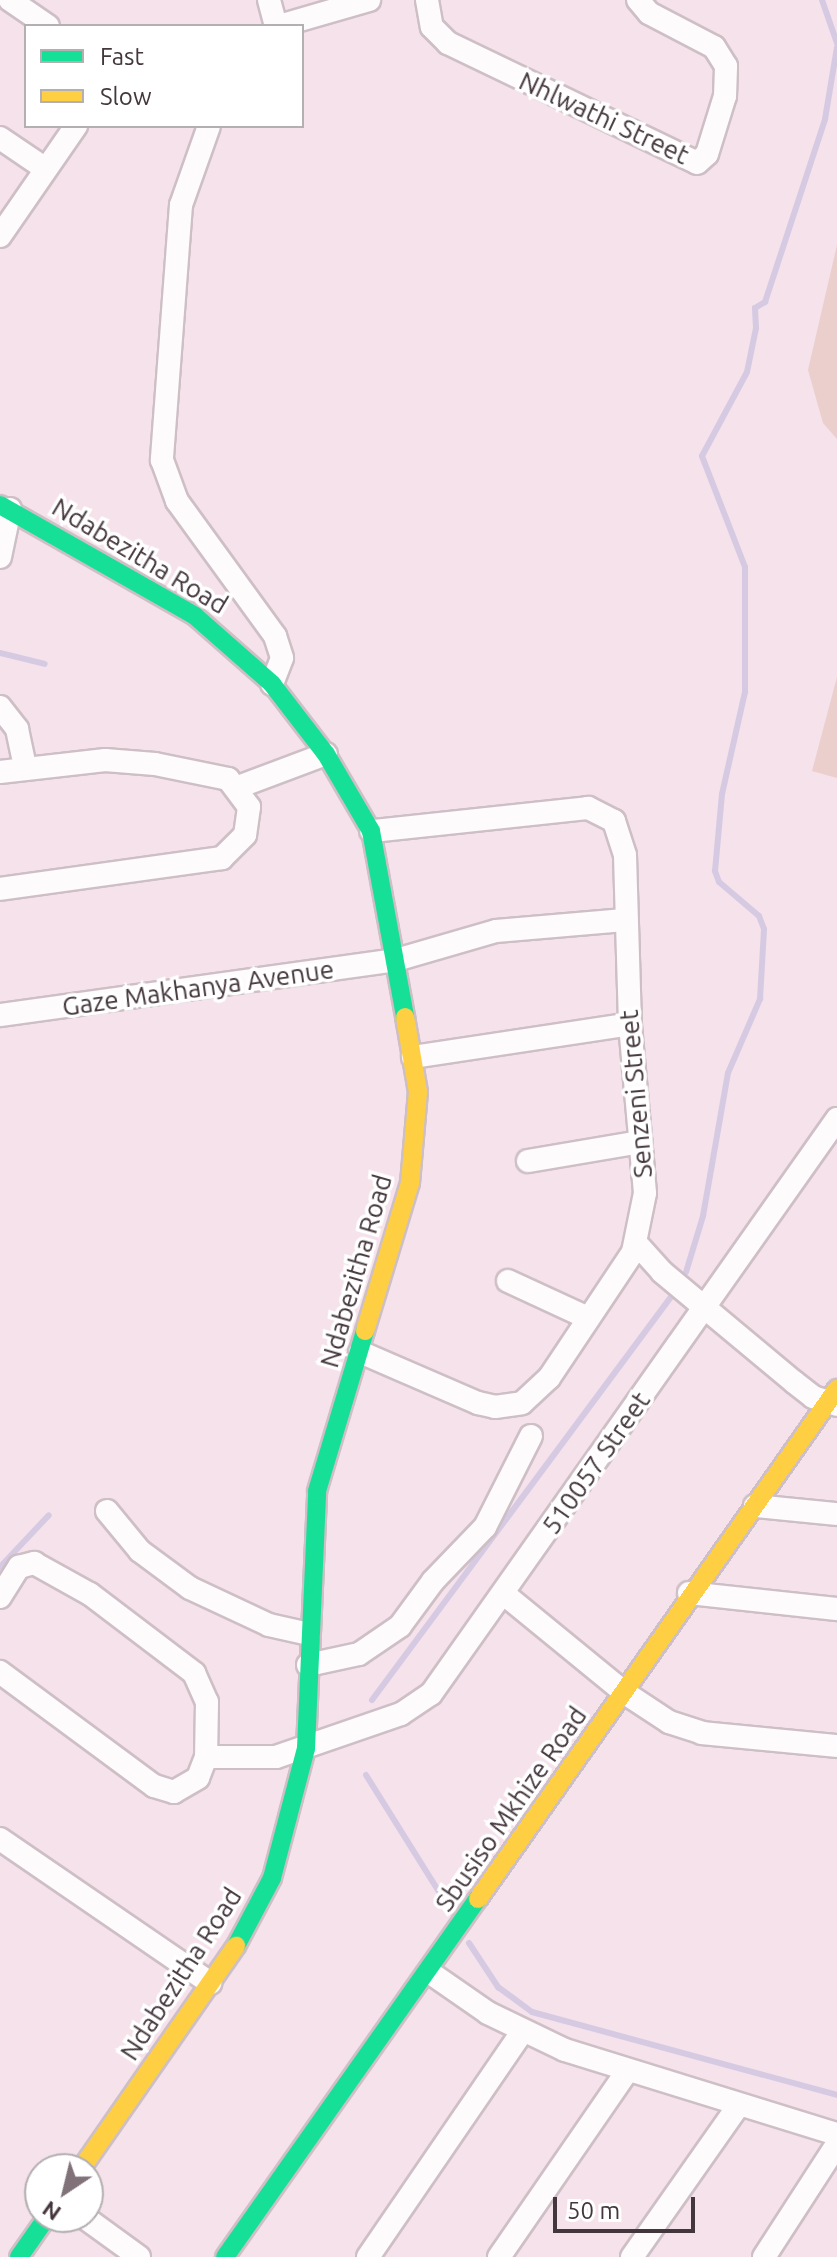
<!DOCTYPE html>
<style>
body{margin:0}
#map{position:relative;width:837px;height:2257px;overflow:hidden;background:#f5e2eb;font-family:Ubuntu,sans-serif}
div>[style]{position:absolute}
.green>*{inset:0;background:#ebcfcc}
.stream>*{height:6px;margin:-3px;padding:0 3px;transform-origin:3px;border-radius:3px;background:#d6cae3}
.roads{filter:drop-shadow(2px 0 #cebfc6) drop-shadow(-2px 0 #cebfc6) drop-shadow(0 2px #cebfc6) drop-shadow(0 -2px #cebfc6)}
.street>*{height:22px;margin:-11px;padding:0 11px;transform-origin:11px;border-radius:11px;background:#fefbfc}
.fast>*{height:18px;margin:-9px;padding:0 9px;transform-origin:9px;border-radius:9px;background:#16e098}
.slow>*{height:18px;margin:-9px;padding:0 9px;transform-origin:9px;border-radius:9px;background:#ffcf43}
span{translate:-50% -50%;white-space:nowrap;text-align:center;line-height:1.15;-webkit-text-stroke:7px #fff;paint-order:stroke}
.street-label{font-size:26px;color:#43363c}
.legend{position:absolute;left:24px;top:24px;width:280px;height:104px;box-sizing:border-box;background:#fff;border:2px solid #b4afb1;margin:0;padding:10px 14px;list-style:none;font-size:24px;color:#43363c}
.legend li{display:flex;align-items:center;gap:16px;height:40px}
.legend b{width:40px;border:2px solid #b4afb1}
.north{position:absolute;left:24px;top:2153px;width:80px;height:80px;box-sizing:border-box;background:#fff;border:2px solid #b4afb1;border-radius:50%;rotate:215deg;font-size:22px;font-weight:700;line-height:32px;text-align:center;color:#43363c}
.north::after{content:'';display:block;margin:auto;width:28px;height:36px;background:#817279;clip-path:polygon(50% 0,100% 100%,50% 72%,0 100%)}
.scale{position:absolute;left:553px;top:2197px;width:142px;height:36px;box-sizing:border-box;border:4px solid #43363c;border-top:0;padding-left:10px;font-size:24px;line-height:28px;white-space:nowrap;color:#43363c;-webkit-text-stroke:6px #fff;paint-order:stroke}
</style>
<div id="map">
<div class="green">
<div style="clip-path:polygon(837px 245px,837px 439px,823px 423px,808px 370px)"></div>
<div style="clip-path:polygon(837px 677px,837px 778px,812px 771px)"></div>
</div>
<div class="stream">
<div style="left:822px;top:0;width:46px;rotate:70.8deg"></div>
<div style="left:0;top:653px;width:46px;rotate:13.7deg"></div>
<div style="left:686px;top:1272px;width:59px;rotate:-73.1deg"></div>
<div style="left:703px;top:1216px;width:145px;rotate:-80.1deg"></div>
<div style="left:728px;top:1073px;width:81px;rotate:-66.6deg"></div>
<div style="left:760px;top:999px;width:70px;rotate:-86.7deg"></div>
<div style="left:764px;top:929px;width:14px;rotate:-111deg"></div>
<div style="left:759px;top:916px;width:52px;rotate:-139.6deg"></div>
<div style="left:719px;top:882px;width:12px;rotate:-110deg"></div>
<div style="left:715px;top:871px;width:77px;rotate:-84.8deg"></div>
<div style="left:722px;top:794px;width:105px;rotate:-77.3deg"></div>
<div style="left:745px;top:692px;width:125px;rotate:-90deg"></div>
<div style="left:745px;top:567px;width:119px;rotate:-111.2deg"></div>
<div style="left:702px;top:456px;width:95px;rotate:-61.8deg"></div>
<div style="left:747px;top:372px;width:45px;rotate:-78.4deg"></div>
<div style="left:756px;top:328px;width:20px;rotate:-93deg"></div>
<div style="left:755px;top:308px;width:12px;rotate:-31deg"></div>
<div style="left:765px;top:302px;width:193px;rotate:-71.8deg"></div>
<div style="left:825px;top:119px;width:73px;rotate:-80.5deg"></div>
<div style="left:0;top:1567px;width:71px;rotate:-46.7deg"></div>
<div style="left:372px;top:1700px;width:510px;rotate:-53.44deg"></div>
<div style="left:366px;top:1775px;width:166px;rotate:58deg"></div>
<div style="left:469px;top:1943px;width:53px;rotate:56.6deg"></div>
<div style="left:498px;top:1987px;width:42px;rotate:36.3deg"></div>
<div style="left:532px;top:2012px;width:316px;rotate:15.2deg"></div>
</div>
<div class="roads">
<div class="street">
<div style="left:10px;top:0;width:46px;rotate:34.4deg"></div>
<div style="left:269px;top:0;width:27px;rotate:75deg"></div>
<div style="left:427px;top:0;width:27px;rotate:80deg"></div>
<div style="left:432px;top:27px;width:23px;rotate:45deg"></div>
<div style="left:448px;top:43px;width:276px;rotate:25.7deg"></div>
<div style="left:697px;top:163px;width:13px;rotate:-42deg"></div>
<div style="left:707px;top:154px;width:61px;rotate:-72.8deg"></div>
<div style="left:725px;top:96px;width:30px;rotate:-88deg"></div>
<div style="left:726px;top:66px;width:22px;rotate:-122deg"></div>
<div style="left:714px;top:47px;width:73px;rotate:-152.4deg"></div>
<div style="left:649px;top:13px;width:17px;rotate:-130deg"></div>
<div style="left:279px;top:26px;width:94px;rotate:-16.1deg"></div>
<div style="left:209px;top:126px;width:84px;rotate:109.5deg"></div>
<div style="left:181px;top:205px;width:256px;rotate:94.3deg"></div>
<div style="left:162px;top:460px;width:44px;rotate:69.9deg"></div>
<div style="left:177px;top:501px;width:167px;rotate:54deg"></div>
<div style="left:275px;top:636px;width:23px;rotate:72deg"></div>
<div style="left:282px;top:658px;width:28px;rotate:111deg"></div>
<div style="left:0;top:138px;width:55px;rotate:34deg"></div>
<div style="left:0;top:236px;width:134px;rotate:-55.4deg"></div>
<div style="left:0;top:557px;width:49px;rotate:-78.2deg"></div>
<div style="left:0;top:707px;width:28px;rotate:52deg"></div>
<div style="left:17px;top:729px;width:40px;rotate:78deg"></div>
<div style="left:0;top:772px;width:106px;rotate:-6.5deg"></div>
<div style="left:105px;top:760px;width:50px;rotate:4.6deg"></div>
<div style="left:155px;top:764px;width:75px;rotate:11.6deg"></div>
<div style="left:228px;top:779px;width:35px;rotate:53deg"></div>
<div style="left:249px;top:807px;width:28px;rotate:98deg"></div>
<div style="left:245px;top:835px;width:33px;rotate:135deg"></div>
<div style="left:222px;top:858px;width:224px;rotate:172.1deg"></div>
<div style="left:238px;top:787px;width:94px;rotate:-20.6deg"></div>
<div style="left:0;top:1015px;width:400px;rotate:-7.9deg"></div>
<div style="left:396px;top:960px;width:104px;rotate:-16.2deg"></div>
<div style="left:496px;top:931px;width:129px;rotate:-4.9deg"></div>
<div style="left:413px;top:1057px;width:219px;rotate:-8.6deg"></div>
<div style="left:528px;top:1161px;width:114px;rotate:-9.6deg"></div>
<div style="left:637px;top:1244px;width:38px;rotate:48deg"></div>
<div style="left:662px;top:1272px;width:172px;rotate:39.8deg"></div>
<div style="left:794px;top:1382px;width:24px;rotate:38deg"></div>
<div style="left:813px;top:1397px;width:25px;rotate:18deg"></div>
<div style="left:508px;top:1281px;width:88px;rotate:24.8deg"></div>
<div style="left:360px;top:1352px;width:129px;rotate:23.4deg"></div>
<div style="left:478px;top:1403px;width:17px;rotate:13deg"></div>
<div style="left:495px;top:1407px;width:27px;rotate:-8deg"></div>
<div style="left:522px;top:1403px;width:37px;rotate:-43deg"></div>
<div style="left:549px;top:1378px;width:151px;rotate:-56.3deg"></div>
<div style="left:633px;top:1252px;width:60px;rotate:-78.5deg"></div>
<div style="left:645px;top:1193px;width:170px;rotate:-95.1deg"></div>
<div style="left:630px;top:1024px;width:169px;rotate:-91.7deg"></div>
<div style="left:625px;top:855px;width:36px;rotate:-108deg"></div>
<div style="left:614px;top:821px;width:29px;rotate:-153deg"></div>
<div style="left:588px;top:808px;width:218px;rotate:173.9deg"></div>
<div style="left:755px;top:1506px;width:82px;rotate:5.6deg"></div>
<div style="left:107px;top:1511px;width:52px;rotate:50.5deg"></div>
<div style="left:140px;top:1551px;width:62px;rotate:36.5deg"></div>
<div style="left:190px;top:1588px;width:87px;rotate:25.1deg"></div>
<div style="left:269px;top:1625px;width:41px;rotate:12.7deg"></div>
<div style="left:689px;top:1593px;width:149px;rotate:6.2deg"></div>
<div style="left:504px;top:1594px;width:156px;rotate:39.3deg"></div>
<div style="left:625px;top:1693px;width:53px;rotate:33.4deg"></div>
<div style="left:669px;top:1722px;width:35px;rotate:18deg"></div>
<div style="left:702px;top:1733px;width:136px;rotate:5.5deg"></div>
<div style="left:0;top:1597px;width:36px;rotate:-58deg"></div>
<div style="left:19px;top:1567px;width:16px;rotate:-15deg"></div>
<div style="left:34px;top:1563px;width:64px;rotate:29deg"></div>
<div style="left:90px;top:1594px;width:131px;rotate:37.2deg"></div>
<div style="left:194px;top:1673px;width:32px;rotate:66deg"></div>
<div style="left:207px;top:1702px;width:55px;rotate:91deg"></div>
<div style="left:206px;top:1757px;width:22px;rotate:111deg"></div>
<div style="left:198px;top:1778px;width:28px;rotate:150deg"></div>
<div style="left:174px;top:1792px;width:21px;rotate:-163deg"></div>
<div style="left:154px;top:1786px;width:192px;rotate:-143.5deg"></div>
<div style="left:308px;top:1665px;width:52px;rotate:-12.2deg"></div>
<div style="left:359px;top:1654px;width:50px;rotate:-34.3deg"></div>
<div style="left:400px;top:1626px;width:56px;rotate:-53.7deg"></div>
<div style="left:433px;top:1581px;width:75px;rotate:-46.1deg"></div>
<div style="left:485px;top:1527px;width:102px;rotate:-63.2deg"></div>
<div style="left:206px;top:1757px;width:70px"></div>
<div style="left:276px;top:1757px;width:132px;rotate:-19deg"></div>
<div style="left:401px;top:1714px;width:36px;rotate:-34deg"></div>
<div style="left:431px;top:1694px;width:704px;rotate:-54.77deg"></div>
<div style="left:0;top:1839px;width:255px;rotate:34.4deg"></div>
<div style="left:429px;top:1972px;width:72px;rotate:34.8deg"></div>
<div style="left:488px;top:2013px;width:85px;rotate:25.7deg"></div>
<div style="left:565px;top:2050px;width:285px;rotate:17.2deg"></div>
<div style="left:84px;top:2217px;width:68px;rotate:36deg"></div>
<div style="left:368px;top:2257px;width:273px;rotate:-55.6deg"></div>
<div style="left:499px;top:2257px;width:224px;rotate:-55.4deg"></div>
<div style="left:632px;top:2257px;width:184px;rotate:-54.9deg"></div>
<div style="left:764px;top:2257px;width:135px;rotate:-57.1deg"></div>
</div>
<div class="fast">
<div style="left:0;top:505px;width:224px;rotate:29.6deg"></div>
<div style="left:195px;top:616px;width:103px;rotate:41.4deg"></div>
<div style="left:272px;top:684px;width:88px;rotate:52.4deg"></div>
<div style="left:326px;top:754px;width:89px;rotate:59.7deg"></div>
<div style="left:371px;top:831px;width:189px;rotate:79.6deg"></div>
<div style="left:236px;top:1946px;width:77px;rotate:-62.1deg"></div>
<div style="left:272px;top:1878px;width:134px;rotate:-75.3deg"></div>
<div style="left:306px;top:1748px;width:257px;rotate:-87.5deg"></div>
<div style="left:317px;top:1491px;width:167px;rotate:-73.3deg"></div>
<div style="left:19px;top:2257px;width:49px;rotate:-55deg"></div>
<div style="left:225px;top:2257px;width:438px;rotate:-54.8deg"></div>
</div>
<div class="slow">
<div style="left:365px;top:1331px;width:155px;rotate:-73.1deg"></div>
<div style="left:410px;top:1183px;width:91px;rotate:-85deg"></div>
<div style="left:418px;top:1092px;width:76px;rotate:-99.8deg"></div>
<div style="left:478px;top:1899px;width:624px;rotate:-54.86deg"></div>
<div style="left:81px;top:2169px;width:272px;rotate:-55.2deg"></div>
</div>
</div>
<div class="street-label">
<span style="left:604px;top:118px;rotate:25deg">Nhlwathi Street</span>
<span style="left:140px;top:556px;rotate:31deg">Ndabezitha Road</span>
<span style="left:198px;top:988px;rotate:-8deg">Gaze Makhanya Avenue</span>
<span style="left:636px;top:1094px;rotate:-95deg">Senzeni Street</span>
<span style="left:356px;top:1271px;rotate:-74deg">Ndabezitha Road</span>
<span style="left:596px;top:1463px;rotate:-55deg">510057 Street</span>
<span style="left:511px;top:1809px;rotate:-55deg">Sbusiso Mkhize Road</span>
<span style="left:181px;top:1974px;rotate:-57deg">Ndabezitha Road</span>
</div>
<ul class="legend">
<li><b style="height:10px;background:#16e098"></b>Fast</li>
<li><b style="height:10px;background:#ffcf43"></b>Slow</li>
</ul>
<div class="north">N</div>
<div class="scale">50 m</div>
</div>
